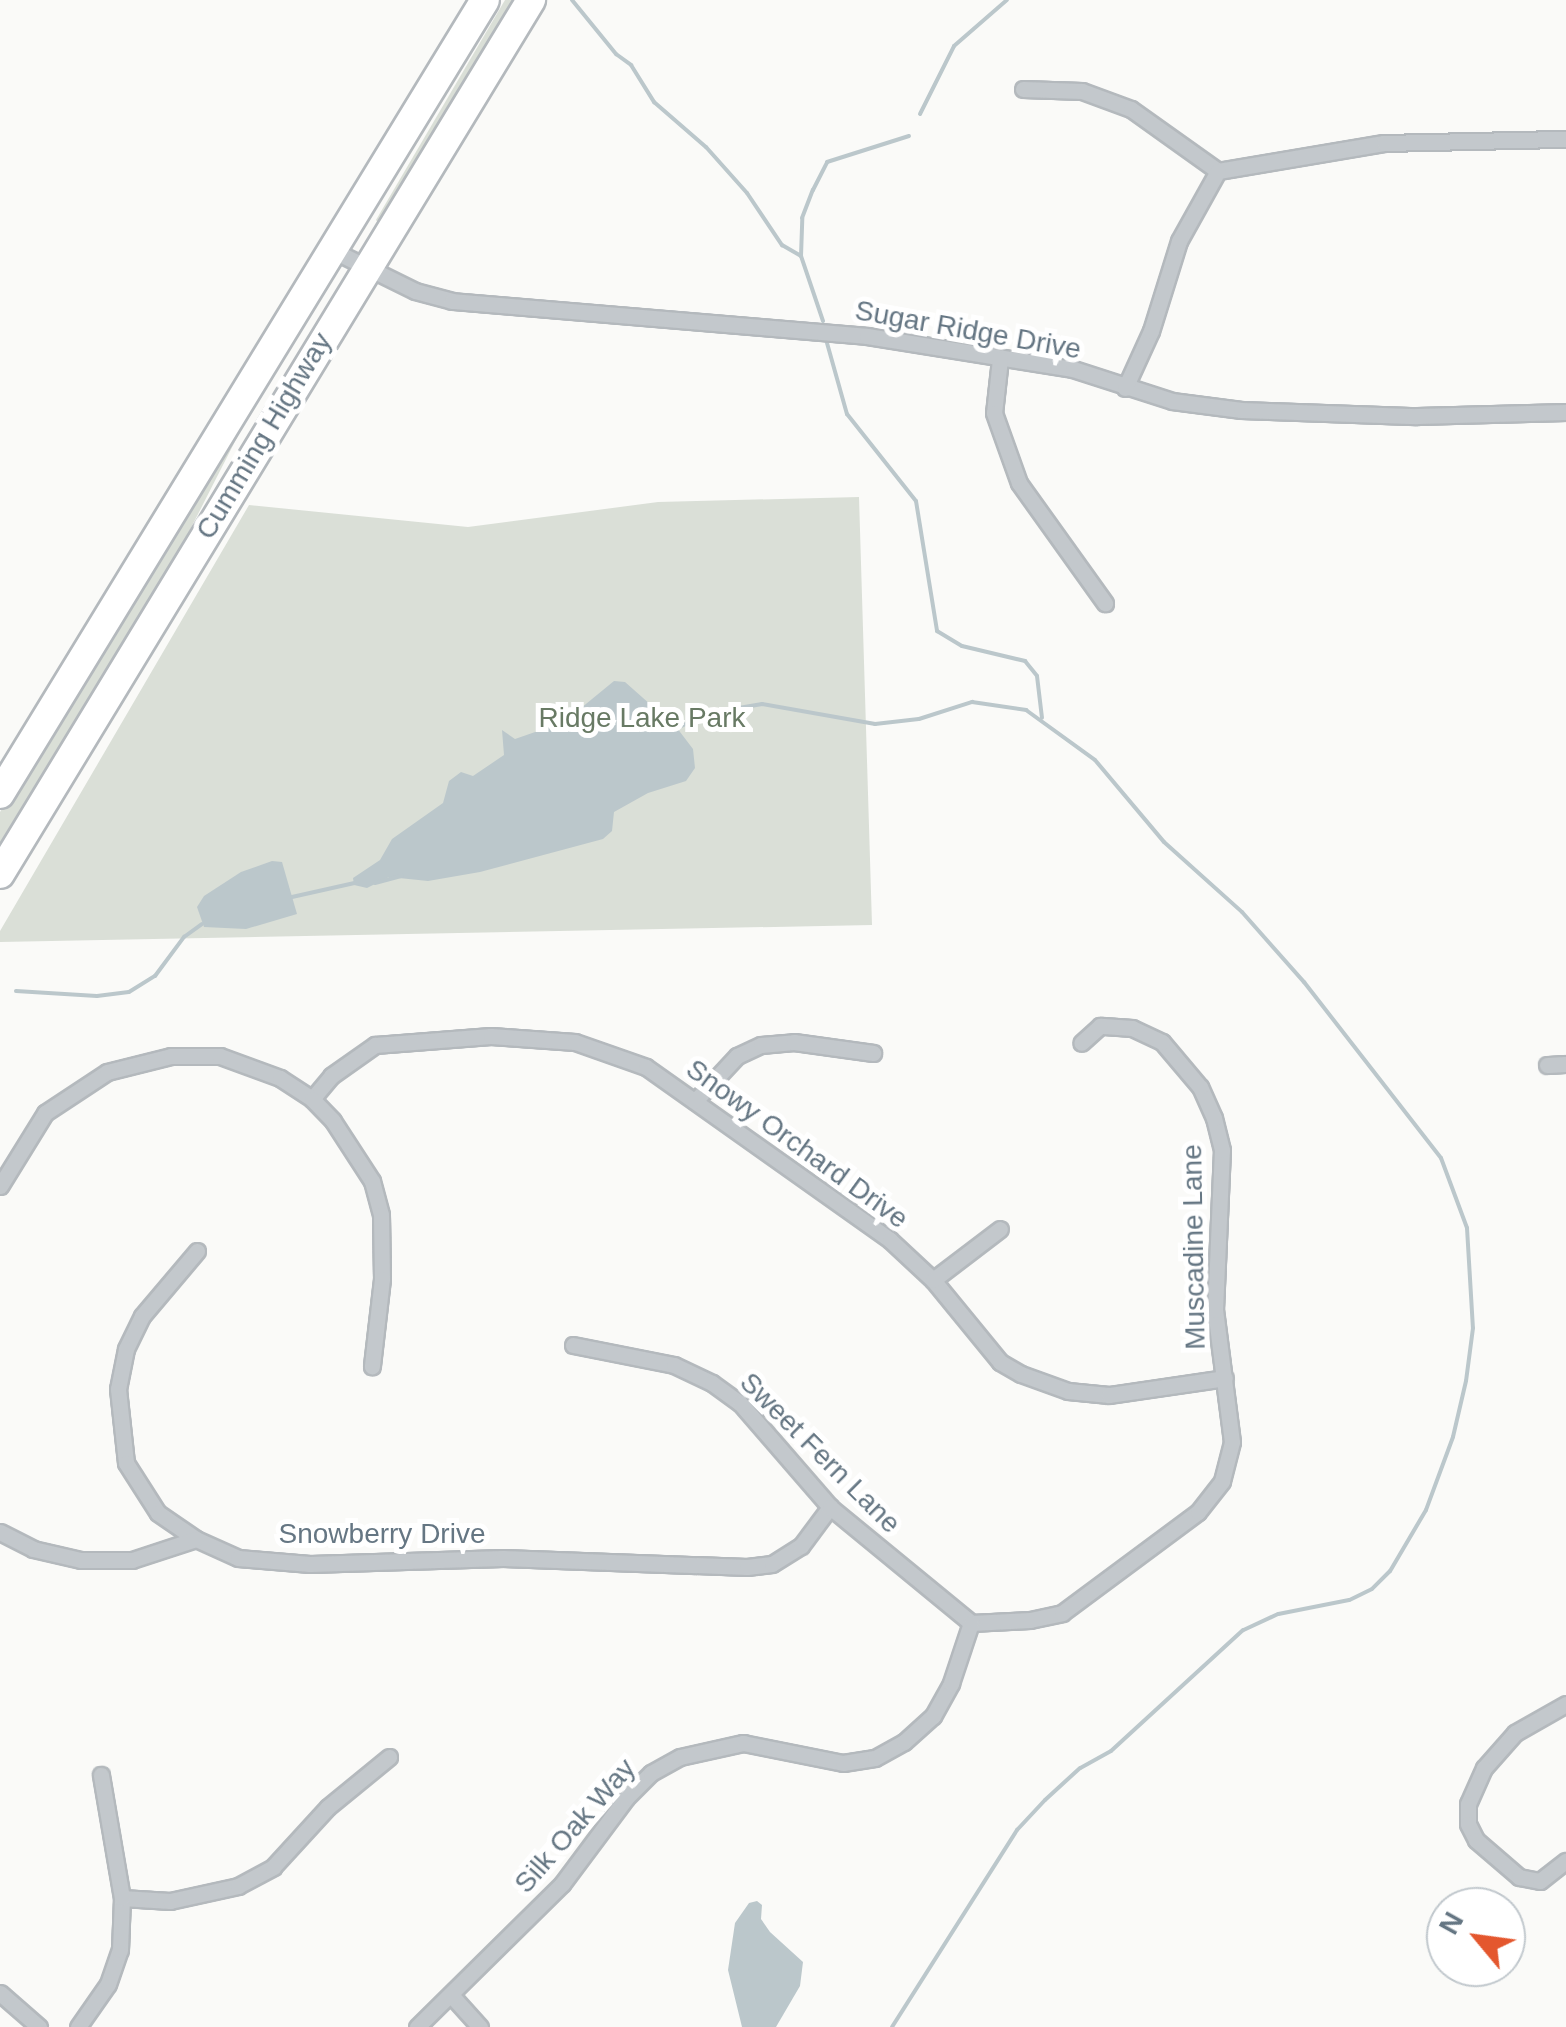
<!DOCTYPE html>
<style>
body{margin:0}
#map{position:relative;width:1566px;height:2027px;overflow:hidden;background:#fafaf8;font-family:Helvetica,sans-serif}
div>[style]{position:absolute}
.green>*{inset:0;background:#dadfd7}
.water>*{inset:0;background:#bbc7cb}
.stream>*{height:4px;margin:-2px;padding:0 2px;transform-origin:2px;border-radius:2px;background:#bbc7cb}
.roads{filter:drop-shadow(2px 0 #b4b9bd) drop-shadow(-2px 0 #b4b9bd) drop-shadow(0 2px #b4b9bd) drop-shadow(0 -2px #b4b9bd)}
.street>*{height:15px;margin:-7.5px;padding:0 7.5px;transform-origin:7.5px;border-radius:7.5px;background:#c3c8cc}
.highway>*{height:28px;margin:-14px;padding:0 14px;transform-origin:14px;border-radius:14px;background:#fff}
span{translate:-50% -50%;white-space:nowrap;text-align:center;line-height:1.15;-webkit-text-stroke:10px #fff;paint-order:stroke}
.street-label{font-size:28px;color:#657683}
.park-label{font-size:28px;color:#687a64}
.north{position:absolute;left:1426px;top:1887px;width:100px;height:100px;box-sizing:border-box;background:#fff;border:2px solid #c1c8cd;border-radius:50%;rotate:299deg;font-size:28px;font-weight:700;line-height:40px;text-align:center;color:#657683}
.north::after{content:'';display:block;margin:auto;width:35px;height:45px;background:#e4572e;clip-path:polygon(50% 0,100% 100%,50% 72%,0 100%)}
</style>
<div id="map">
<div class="green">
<div style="clip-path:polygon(505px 0,522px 0,380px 225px,376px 220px)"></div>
<div style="clip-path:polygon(312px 294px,319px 298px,248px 416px,146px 616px,0 864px,0 812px)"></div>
<div style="clip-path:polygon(859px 497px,872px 925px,0 942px,0 931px,249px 505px,468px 527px,658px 502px)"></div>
</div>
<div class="water">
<div style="clip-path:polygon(614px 681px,625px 682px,677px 728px,693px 749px,695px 768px,686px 781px,648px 793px,614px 812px,612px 831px,603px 839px,480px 872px,428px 881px,389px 877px,367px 888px,354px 885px,353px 878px,380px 860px,392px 839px,443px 803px,449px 781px,461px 772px,473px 776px,504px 755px,502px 730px,515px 739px,564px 722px)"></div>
<div style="clip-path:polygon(272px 861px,282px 862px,297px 914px,246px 929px,204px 927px,197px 907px,204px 896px,241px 872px)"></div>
<div style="clip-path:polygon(757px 1901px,762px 1905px,761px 1919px,770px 1932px,803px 1962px,800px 1986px,776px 2027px,742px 2027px,728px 1970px,735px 1923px,749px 1903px)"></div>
</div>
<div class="stream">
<div style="left:572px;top:0;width:70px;rotate:50.8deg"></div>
<div style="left:616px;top:54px;width:19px;rotate:36deg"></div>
<div style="left:631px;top:65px;width:44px;rotate:58.1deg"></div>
<div style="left:654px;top:102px;width:69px;rotate:40.9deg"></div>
<div style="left:706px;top:147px;width:62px;rotate:48.3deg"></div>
<div style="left:747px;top:193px;width:63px;rotate:56.1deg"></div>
<div style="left:782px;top:245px;width:22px;rotate:30deg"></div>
<div style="left:920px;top:114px;width:76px;rotate:-63.4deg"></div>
<div style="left:954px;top:46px;width:70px;rotate:-41deg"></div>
<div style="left:823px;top:321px;width:69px;rotate:-108.7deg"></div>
<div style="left:801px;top:256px;width:38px;rotate:-88deg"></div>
<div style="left:802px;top:218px;width:30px;rotate:-69deg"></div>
<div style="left:813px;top:190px;width:31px;rotate:-63deg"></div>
<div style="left:827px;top:162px;width:86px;rotate:-17.6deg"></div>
<div style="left:827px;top:343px;width:74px;rotate:74.3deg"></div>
<div style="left:847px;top:414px;width:111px;rotate:51.6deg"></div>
<div style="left:916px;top:501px;width:132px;rotate:80.8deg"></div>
<div style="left:937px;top:631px;width:29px;rotate:31deg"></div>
<div style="left:962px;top:646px;width:65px;rotate:13.4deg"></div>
<div style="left:1025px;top:661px;width:19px;rotate:51deg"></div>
<div style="left:1037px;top:676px;width:42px;rotate:83.2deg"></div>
<div style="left:677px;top:728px;width:35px;rotate:-25deg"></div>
<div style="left:709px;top:713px;width:54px;rotate:-9.6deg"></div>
<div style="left:762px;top:704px;width:115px;rotate:10deg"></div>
<div style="left:875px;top:724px;width:44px;rotate:-6.5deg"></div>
<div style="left:919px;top:719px;width:56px;rotate:-17.8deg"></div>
<div style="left:972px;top:702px;width:55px;rotate:8.4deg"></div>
<div style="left:1026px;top:710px;width:85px;rotate:35.9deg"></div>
<div style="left:1095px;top:760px;width:107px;rotate:49.9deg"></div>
<div style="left:1164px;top:842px;width:105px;rotate:41.9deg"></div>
<div style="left:1242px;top:912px;width:94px;rotate:48.5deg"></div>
<div style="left:1304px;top:982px;width:223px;rotate:52.1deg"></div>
<div style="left:1441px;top:1158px;width:75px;rotate:69.6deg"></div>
<div style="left:1467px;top:1228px;width:100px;rotate:86.6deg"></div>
<div style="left:1473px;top:1328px;width:53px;rotate:97.5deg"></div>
<div style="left:1466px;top:1381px;width:57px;rotate:103.1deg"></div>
<div style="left:1453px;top:1437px;width:78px;rotate:110.3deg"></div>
<div style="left:1426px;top:1510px;width:71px;rotate:120.5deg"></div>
<div style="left:1390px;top:1571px;width:25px;rotate:135deg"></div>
<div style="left:1372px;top:1589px;width:25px;rotate:154deg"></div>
<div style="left:1349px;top:1600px;width:72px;rotate:168.8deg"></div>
<div style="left:1278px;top:1614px;width:38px;rotate:155deg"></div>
<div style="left:1243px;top:1630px;width:179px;rotate:137.5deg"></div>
<div style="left:1111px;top:1751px;width:35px;rotate:151deg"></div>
<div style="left:1080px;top:1768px;width:47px;rotate:137.6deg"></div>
<div style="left:1045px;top:1800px;width:41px;rotate:133deg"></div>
<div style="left:1017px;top:1830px;width:233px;rotate:122.4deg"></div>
<div style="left:375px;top:883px;width:28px;rotate:-15deg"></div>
<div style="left:292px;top:897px;width:64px;rotate:-12.7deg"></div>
<div style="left:16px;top:991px;width:81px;rotate:3.5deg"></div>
<div style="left:97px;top:996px;width:32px;rotate:-7deg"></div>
<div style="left:129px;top:992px;width:31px;rotate:-32deg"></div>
<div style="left:155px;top:976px;width:49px;rotate:-53.4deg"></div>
<div style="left:184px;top:937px;width:22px;rotate:-36deg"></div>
</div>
<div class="roads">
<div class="street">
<div style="left:1023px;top:89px;width:59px;rotate:1.9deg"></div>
<div style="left:1082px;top:91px;width:52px;rotate:20.2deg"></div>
<div style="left:1131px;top:109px;width:107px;rotate:35.5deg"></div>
<div style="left:1218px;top:171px;width:168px;rotate:-9.6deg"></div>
<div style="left:1384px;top:143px;width:182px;rotate:-1.3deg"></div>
<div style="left:330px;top:249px;width:95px;rotate:26.3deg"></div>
<div style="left:415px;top:291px;width:38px;rotate:15deg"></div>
<div style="left:452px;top:301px;width:416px;rotate:4.8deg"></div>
<div style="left:867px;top:336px;width:209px;rotate:9.1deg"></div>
<div style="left:1073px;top:369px;width:104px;rotate:17.9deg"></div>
<div style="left:1172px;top:401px;width:70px;rotate:7.4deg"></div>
<div style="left:1241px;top:410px;width:176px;rotate:2deg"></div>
<div style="left:1417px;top:416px;width:149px;rotate:-1.5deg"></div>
<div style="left:1000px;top:359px;width:54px;rotate:96.3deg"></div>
<div style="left:994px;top:413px;width:74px;rotate:70.3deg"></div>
<div style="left:1019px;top:483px;width:148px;rotate:54.4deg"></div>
<div style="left:1125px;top:388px;width:63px;rotate:-65.5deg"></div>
<div style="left:1151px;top:331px;width:94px;rotate:-72.7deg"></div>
<div style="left:1179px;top:241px;width:80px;rotate:-60.9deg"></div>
<div style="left:1547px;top:1065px;width:19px;rotate:-3deg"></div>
<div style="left:312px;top:1099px;width:30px;rotate:-50deg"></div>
<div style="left:331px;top:1076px;width:54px;rotate:-35.2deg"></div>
<div style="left:375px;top:1045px;width:116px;rotate:-4.4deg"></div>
<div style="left:491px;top:1036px;width:84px;rotate:4.1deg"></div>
<div style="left:575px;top:1042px;width:75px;rotate:19.4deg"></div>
<div style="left:646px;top:1067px;width:299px;rotate:35.3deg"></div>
<div style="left:890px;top:1240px;width:59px;rotate:42.9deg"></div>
<div style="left:933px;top:1280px;width:106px;rotate:50.7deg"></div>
<div style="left:1000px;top:1362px;width:24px;rotate:30deg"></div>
<div style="left:1021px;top:1374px;width:50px;rotate:19.9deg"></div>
<div style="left:1068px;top:1391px;width:41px;rotate:5.6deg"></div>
<div style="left:1109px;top:1395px;width:117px;rotate:-8.3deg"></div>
<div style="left:695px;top:1101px;width:62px;rotate:-47deg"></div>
<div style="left:737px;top:1056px;width:26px;rotate:-25deg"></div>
<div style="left:761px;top:1045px;width:33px;rotate:-5deg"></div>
<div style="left:794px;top:1042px;width:80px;rotate:7.9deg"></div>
<div style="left:0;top:1186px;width:86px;rotate:-58.3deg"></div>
<div style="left:45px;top:1113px;width:74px;rotate:-33.5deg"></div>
<div style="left:107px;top:1072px;width:66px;rotate:-14deg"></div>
<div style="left:171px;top:1056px;width:49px"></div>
<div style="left:220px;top:1056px;width:64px;rotate:20.1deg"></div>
<div style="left:280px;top:1078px;width:38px;rotate:33deg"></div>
<div style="left:312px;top:1099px;width:30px;rotate:46deg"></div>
<div style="left:333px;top:1121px;width:72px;rotate:57deg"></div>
<div style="left:372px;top:1181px;width:35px;rotate:75deg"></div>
<div style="left:381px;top:1215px;width:64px;rotate:89.1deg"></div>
<div style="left:382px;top:1279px;width:88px;rotate:96.6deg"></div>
<div style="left:197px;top:1251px;width:85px;rotate:130.2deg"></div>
<div style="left:142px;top:1316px;width:37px;rotate:116deg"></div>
<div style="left:126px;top:1349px;width:41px;rotate:101.3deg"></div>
<div style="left:118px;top:1389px;width:74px;rotate:83.8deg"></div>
<div style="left:126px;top:1463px;width:59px;rotate:57.4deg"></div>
<div style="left:158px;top:1513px;width:46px;rotate:34.4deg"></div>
<div style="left:196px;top:1539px;width:46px;rotate:24.3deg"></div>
<div style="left:238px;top:1558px;width:72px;rotate:4.8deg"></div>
<div style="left:310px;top:1564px;width:193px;rotate:-1.8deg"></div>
<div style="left:503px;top:1558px;width:244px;rotate:2.1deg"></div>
<div style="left:747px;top:1567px;width:25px;rotate:-7deg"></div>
<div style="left:772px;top:1564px;width:34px;rotate:-32deg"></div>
<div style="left:801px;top:1546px;width:49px;rotate:-53.4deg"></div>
<div style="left:933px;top:1280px;width:84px;rotate:-37.3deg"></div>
<div style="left:573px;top:1345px;width:103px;rotate:11.2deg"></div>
<div style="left:674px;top:1365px;width:42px;rotate:25.3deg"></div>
<div style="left:712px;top:1383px;width:34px;rotate:36deg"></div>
<div style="left:740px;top:1403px;width:138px;rotate:49.1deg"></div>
<div style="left:830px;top:1507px;width:183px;rotate:39.4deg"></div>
<div style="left:971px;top:1623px;width:59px;rotate:-2.9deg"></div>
<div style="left:1030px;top:1620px;width:33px;rotate:-12deg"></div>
<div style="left:1062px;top:1613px;width:169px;rotate:-36.6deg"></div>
<div style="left:1198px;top:1512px;width:39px;rotate:-52deg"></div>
<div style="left:1222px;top:1481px;width:40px;rotate:-75.6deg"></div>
<div style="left:1232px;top:1442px;width:133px;rotate:-97.3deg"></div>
<div style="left:1215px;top:1310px;width:160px;rotate:-87.5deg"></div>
<div style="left:1222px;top:1150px;width:33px;rotate:-104deg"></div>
<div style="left:1214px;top:1118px;width:34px;rotate:-114deg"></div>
<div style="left:1200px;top:1087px;width:59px;rotate:-130.2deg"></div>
<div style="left:1162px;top:1042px;width:33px;rotate:-155deg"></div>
<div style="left:1132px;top:1028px;width:32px;rotate:-176deg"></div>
<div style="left:1100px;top:1026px;width:25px;rotate:138deg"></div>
<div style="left:0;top:1532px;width:37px;rotate:27deg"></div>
<div style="left:33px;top:1549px;width:49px;rotate:12.9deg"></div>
<div style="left:81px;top:1560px;width:51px"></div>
<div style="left:132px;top:1560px;width:67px;rotate:-18.2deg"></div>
<div style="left:1566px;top:1704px;width:59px;rotate:150.4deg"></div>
<div style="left:1515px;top:1733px;width:47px;rotate:131.5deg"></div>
<div style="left:1484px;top:1768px;width:39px;rotate:114deg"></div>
<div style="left:1468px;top:1804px;width:20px;rotate:90deg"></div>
<div style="left:1468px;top:1824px;width:18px;rotate:63deg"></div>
<div style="left:1476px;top:1840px;width:57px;rotate:40.7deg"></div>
<div style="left:1519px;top:1877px;width:21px;rotate:11deg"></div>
<div style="left:1540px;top:1881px;width:33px;rotate:-38deg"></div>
<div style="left:122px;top:1898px;width:48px;rotate:3.6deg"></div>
<div style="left:170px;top:1901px;width:70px;rotate:-12.4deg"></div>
<div style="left:238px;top:1886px;width:40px;rotate:-28deg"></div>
<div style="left:273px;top:1867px;width:81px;rotate:-47.5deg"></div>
<div style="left:328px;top:1807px;width:79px;rotate:-39.3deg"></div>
<div style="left:0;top:1993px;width:52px;rotate:41.1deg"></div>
<div style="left:452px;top:1996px;width:42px;rotate:47.9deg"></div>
<div style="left:78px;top:2027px;width:52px;rotate:-55.1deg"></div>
<div style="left:108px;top:1984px;width:36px;rotate:-71deg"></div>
<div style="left:120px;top:1950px;width:52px;rotate:-87.8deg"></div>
<div style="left:122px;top:1898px;width:125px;rotate:-99.7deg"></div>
<div style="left:417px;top:2027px;width:204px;rotate:-44.6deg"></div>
<div style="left:562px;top:1884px;width:107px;rotate:-53.3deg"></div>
<div style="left:626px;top:1798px;width:35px;rotate:-45deg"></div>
<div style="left:651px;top:1773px;width:33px;rotate:-29deg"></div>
<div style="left:680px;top:1757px;width:65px;rotate:-12.5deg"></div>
<div style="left:743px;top:1743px;width:102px;rotate:11.3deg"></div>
<div style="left:843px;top:1763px;width:32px;rotate:-9deg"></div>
<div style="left:875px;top:1758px;width:33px;rotate:-29deg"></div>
<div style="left:904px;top:1742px;width:39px;rotate:-42deg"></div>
<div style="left:933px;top:1716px;width:38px;rotate:-61deg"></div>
<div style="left:951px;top:1683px;width:63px;rotate:-71.6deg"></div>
</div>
<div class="highway">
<div style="left:0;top:794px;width:930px;rotate:-58.58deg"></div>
<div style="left:0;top:874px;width:1023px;rotate:-58.72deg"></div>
</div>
</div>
<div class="street-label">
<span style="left:968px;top:330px;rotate:10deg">Sugar Ridge Drive</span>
<span style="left:264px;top:436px;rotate:-59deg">Cumming Highway</span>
<span style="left:797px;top:1144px;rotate:36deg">Snowy Orchard Drive</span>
<span style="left:1194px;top:1247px;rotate:-91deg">Muscadine Lane</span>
<span style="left:820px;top:1453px;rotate:45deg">Sweet Fern Lane</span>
<span style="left:382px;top:1534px">Snowberry Drive</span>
<span style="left:575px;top:1826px;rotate:-49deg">Silk Oak Way</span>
</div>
<div class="park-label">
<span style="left:642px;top:718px">Ridge Lake Park</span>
</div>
<div class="north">N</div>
</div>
